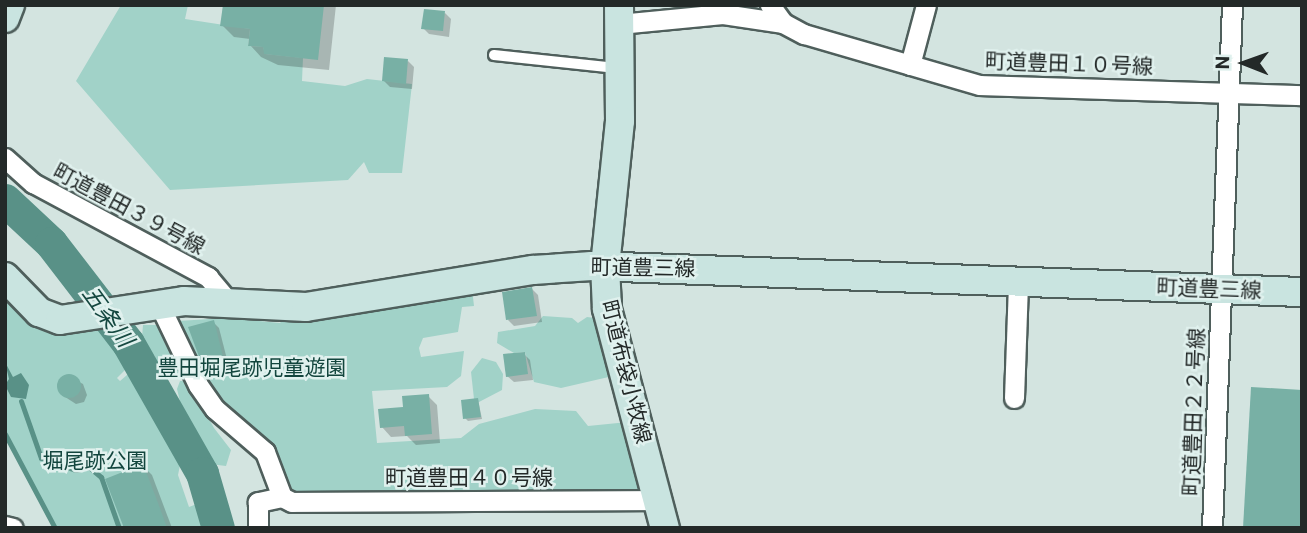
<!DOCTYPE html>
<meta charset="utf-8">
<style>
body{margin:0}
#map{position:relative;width:1307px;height:533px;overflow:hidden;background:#d3e4e0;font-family:Roboto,"Noto Sans JP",sans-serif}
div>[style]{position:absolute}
.green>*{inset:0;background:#a1d2c8}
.water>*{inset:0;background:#599187}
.shadow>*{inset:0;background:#0003}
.stream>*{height:5px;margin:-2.5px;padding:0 2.5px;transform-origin:2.5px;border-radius:2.5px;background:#599187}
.river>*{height:33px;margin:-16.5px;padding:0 16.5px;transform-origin:16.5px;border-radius:16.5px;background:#599187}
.building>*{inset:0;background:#78b0a5}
.round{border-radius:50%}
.path>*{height:3.5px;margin-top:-1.75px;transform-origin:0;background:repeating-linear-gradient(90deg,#808c89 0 5px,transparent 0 10px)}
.roads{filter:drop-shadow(2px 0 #4f5f5c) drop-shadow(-2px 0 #4f5f5c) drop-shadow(0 2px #4f5f5c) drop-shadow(0 -2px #4f5f5c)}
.lane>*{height:10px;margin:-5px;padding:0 5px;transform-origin:5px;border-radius:5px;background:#fff}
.street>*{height:19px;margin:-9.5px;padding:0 9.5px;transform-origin:9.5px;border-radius:9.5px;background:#fff}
.secondary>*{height:28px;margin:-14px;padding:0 14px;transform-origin:14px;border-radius:14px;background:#c9e4e0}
span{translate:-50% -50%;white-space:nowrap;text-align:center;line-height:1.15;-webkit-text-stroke:5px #e0f1ee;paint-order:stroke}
.street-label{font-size:21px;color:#232928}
.park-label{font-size:21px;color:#12453d}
.water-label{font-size:23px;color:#154840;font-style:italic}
.frame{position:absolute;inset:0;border:7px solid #232928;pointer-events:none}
.north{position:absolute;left:1209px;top:28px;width:70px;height:70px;-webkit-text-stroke:5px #e0f1ee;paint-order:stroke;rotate:271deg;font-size:19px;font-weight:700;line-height:28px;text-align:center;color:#232928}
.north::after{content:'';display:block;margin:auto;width:24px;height:32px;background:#232928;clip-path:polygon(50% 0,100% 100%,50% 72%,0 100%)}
</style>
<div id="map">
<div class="green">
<div style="clip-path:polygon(121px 5px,188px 5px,185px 19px,250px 29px,248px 46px,263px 47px,265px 54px,303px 58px,302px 81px,345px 86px,367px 79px,412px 84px,402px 173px,369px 173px,364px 162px,348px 180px,170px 190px,76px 81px)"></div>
<div style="clip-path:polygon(5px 277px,30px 303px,110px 328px,113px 343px,129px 351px,133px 362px,117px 378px,120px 381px,134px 369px,140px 376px,141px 390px,169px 422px,173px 441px,183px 451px,178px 475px,189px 507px,202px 502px,220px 528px,56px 528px,5px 429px)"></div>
<div style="clip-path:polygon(471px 280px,474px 306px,462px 307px,458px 332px,423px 338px,419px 348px,421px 357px,464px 351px,461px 376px,447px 387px,372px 391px,377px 443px,461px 438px,479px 424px,535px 409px,576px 411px,588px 426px,638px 421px,658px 500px,296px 495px,288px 489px,272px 447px,260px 433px,218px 402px,204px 385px,178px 321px,226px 318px,280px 323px,284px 318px)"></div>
<div style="clip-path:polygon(543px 316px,572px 318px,578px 323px,587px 317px,610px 320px,626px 373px,561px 388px,534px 382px,525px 352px,514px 353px,497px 343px,498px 332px,535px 326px)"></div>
<div style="clip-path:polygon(143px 325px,156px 325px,182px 368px,180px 375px,170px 377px,155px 365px,155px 356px,141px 350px)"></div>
<div style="clip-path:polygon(482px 358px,496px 362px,503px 374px,502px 390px,479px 402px,474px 399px,471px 372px)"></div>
<div style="clip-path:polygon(180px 381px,188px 381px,214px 428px,231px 450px,226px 466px,210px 464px,193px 425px,185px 422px,177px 389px)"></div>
</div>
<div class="water">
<div style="clip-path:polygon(5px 362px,13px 377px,21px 373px,29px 385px,26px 399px,11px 397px,5px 385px,9px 379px)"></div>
</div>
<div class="shadow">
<div style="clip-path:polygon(223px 5px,336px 5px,329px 70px,278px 65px,261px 57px,250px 45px,250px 39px,234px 37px,222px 25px)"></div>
<div style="clip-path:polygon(445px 13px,451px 19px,449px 37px,429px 34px,423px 28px)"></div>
<div style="clip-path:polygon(408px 61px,414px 67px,412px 89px,390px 87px,384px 81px)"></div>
<div style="clip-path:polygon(532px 289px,538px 295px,542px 322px,514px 326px,508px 320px)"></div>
<div style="clip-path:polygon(213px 322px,219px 328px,230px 371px,212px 375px,206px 369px)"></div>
<div style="clip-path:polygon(524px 354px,530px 360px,533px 380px,514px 382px,507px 376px)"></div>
<div style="clip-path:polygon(68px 376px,83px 384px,87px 395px,84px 402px,76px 404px,62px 395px,61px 379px)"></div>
<div style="clip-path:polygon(428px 396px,437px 405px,440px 443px,416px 445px,407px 436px,391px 437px,382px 427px)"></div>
<div style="clip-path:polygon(478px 400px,482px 419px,468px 421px,465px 418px)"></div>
<div style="clip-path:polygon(143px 466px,152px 475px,172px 528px,125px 528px)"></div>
</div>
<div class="stream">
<div style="left:21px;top:401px;width:60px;rotate:70.7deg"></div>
<div style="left:41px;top:458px;width:37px;rotate:19deg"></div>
<div style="left:76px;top:470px;width:13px;rotate:-13deg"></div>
<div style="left:89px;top:467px;width:16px;rotate:40deg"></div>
<div style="left:101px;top:477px;width:54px;rotate:70.6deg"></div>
<div style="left:5px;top:434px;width:106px;rotate:62deg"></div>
</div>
<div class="river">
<div style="left:5px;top:200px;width:63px;rotate:43.1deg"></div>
<div style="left:51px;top:243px;width:126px;rotate:52.4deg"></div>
<div style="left:128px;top:343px;width:150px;rotate:60.4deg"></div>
<div style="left:202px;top:473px;width:57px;rotate:73.8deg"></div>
</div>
<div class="building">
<div style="clip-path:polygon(223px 5px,324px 5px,318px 60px,264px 54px,263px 47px,248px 46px,250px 29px,220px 26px)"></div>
<div style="clip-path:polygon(424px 9px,445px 11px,443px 31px,421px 29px)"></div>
<div style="clip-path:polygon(384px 57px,408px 59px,406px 84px,382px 81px)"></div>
<div style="clip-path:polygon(532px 287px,537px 316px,506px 320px,502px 292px)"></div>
<div style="clip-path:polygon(214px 320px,225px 365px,204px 370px,188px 327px)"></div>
<div style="clip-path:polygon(525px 352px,528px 374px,506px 377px,503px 354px)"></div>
<div class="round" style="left:57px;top:374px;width:24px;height:24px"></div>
<div style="clip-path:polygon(1251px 387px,1302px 390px,1302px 528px,1243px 528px)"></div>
<div style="clip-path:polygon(429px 394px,432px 434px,405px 436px,404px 426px,380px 428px,378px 409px,403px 407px,402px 396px)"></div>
<div style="clip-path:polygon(478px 398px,481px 417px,463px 419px,461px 400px)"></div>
<div style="clip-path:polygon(143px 464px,158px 503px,167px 528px,124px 528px,105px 479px)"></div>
</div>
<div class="path">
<div style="left:60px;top:528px;width:1px;rotate:-45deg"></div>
</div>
<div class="roads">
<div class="lane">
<div style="left:494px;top:55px;width:123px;rotate:6.1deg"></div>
</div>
<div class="street">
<div style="left:770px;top:5px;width:22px;rotate:54deg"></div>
<div style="left:783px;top:23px;width:24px;rotate:28deg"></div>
<div style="left:804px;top:34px;width:183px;rotate:16.2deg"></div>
<div style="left:980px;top:85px;width:322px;rotate:1.8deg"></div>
<div style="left:619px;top:24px;width:104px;rotate:-5.5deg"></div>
<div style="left:723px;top:14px;width:61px;rotate:8.5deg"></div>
<div style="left:910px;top:65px;width:62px;rotate:-75.1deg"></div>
<div style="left:5px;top:158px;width:38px;rotate:42deg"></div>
<div style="left:33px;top:183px;width:199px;rotate:28.2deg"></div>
<div style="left:208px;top:277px;width:33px;rotate:50deg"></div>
<div style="left:159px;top:304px;width:90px;rotate:64.3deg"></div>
<div style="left:198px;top:385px;width:29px;rotate:55deg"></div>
<div style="left:215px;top:409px;width:66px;rotate:40.7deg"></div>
<div style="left:265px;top:452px;width:48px;rotate:69.3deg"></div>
<div style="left:282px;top:497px;width:25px;rotate:168deg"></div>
<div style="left:258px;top:502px;width:26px;rotate:90deg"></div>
<div style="left:1014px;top:398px;width:117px;rotate:-88deg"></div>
<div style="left:282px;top:497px;width:11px;rotate:27deg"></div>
<div style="left:292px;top:502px;width:366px;rotate:-0.3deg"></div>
<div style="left:5px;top:526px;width:8px;rotate:14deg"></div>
<div style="left:1212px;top:528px;width:523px;rotate:-87.81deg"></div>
</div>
<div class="secondary">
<div style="left:619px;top:5px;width:116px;rotate:89.5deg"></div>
<div style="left:620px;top:121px;width:145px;rotate:95.9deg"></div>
<div style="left:605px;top:265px;width:44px;rotate:87.4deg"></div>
<div style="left:607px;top:309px;width:227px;rotate:75.2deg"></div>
<div style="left:5px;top:18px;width:14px;rotate:-69deg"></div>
<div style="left:5px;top:277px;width:49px;rotate:45.8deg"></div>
<div style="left:39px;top:312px;width:22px;rotate:21deg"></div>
<div style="left:60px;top:320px;width:125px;rotate:-8.7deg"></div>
<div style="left:184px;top:301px;width:122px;rotate:2.8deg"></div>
<div style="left:306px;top:307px;width:230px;rotate:-9.3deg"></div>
<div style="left:533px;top:270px;width:59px;rotate:-3.9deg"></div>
<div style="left:592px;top:266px;width:710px;rotate:2.1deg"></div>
</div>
</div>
<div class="street-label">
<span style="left:1069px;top:64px;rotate:2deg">町道豊田１０号線</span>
<span style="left:129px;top:209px;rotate:28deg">町道豊田３９号線</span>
<span style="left:643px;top:268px;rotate:1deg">町道豊三線</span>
<span style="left:1209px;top:289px;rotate:2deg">町道豊三線</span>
<span style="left:626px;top:372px;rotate:76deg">町道布袋小牧線</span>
<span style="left:1194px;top:412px;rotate:-88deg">町道豊田２２号線</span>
<span style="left:469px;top:478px">町道豊田４０号線</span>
</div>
<div class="park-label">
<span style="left:252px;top:368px">豊田堀尾跡児童遊園</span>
<span style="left:95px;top:461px">堀尾跡公園</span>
</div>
<div class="water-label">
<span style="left:107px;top:317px;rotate:54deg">五条川</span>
</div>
<div class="frame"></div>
<div class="north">N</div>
</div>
